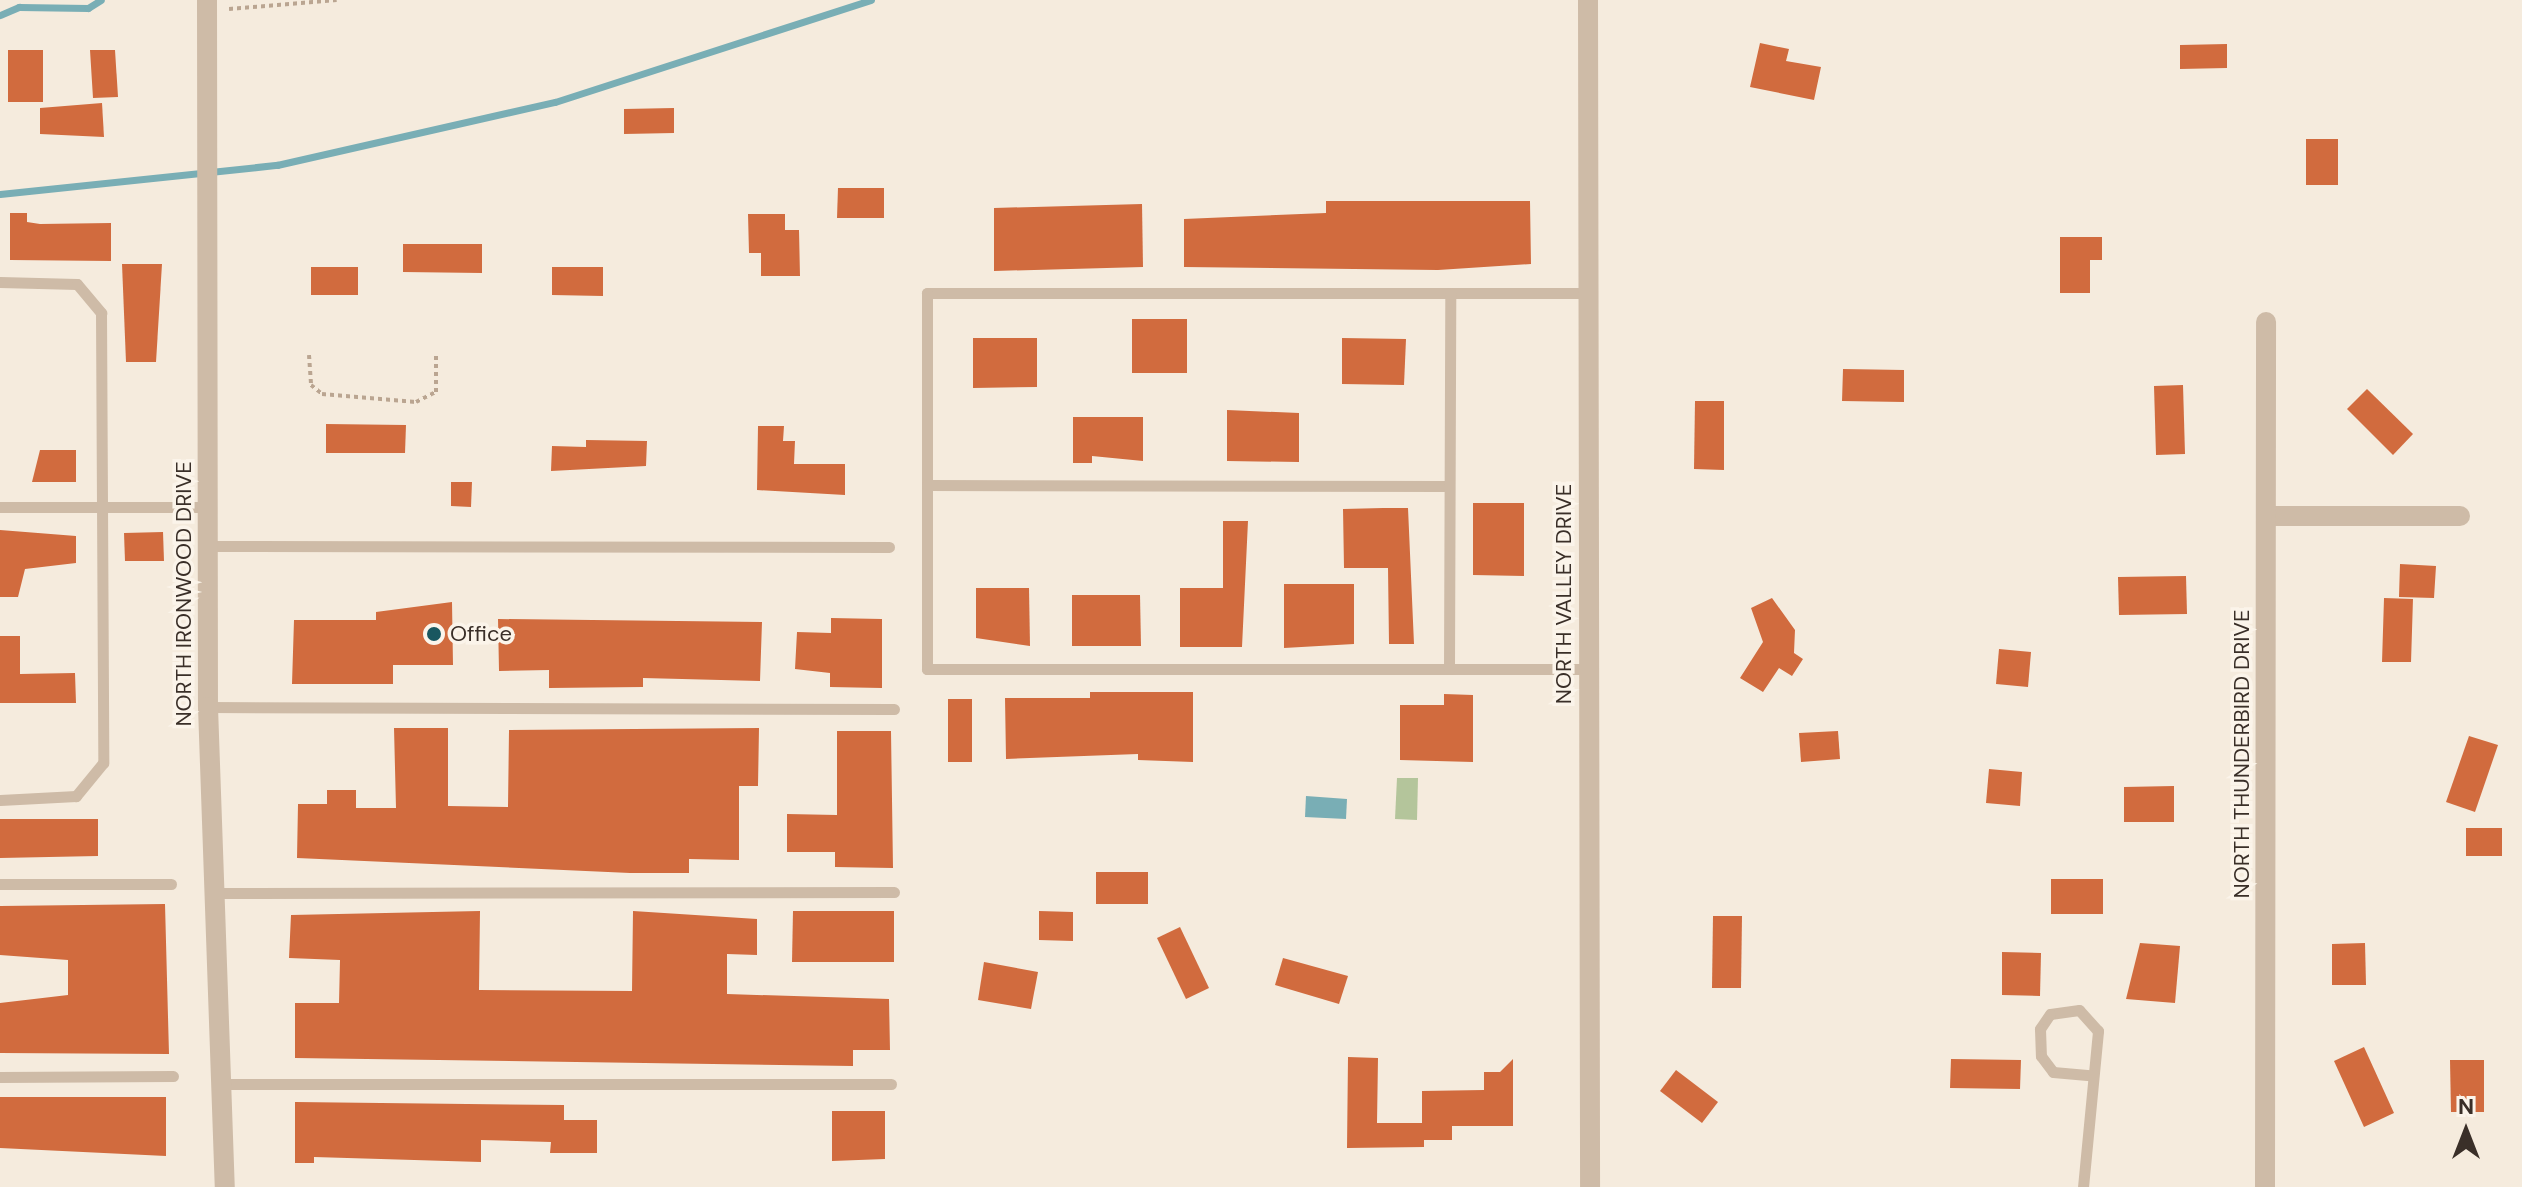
<!DOCTYPE html>
<style>
body{margin:0}
#map{position:relative;width:2522px;height:1187px;overflow:hidden;background:#f5ebdd;font-family:"DM Sans",sans-serif}
div>[style]{position:absolute}
.green>*{inset:0;background:#b4c59b}
.water>*{inset:0;background:#79aeb5}
.stream>*{height:7px;margin:-3.5px;padding:0 3.5px;transform-origin:3.5px;border-radius:3.5px;background:#79aeb5}
.building>*{inset:0;background:#d16b3e}
.path>*{height:4px;margin-top:-2px;transform-origin:0;background:repeating-linear-gradient(90deg,#baa591 0 4px,transparent 0 8px)}
.service>*{height:11px;margin:-5.5px;padding:0 5.5px;transform-origin:5.5px;border-radius:5.5px;background:#cebba7}
.minor>*{height:20px;margin:-10px;padding:0 10px;transform-origin:10px;border-radius:10px;background:#cebba7}
.tertiary>*{height:20px;margin:-10px;padding:0 10px;transform-origin:10px;border-radius:10px;background:#cebba7}
.dots>*{width:22px;height:22px;translate:-50% -50%;box-sizing:border-box;border:4px solid #fbf4ea;border-radius:50%}
span{translate:-50% -50%;white-space:nowrap;text-align:center;line-height:1.15;-webkit-text-stroke:7px #fbf4ea;paint-order:stroke}
.street-label{font-size:22px;color:#3a2f28}
.poi-label{font-size:22px;color:#3a2f28}
.left{translate:0 -50%;text-align:left}
.north{position:absolute;left:2426px;top:1091px;width:80px;height:80px;-webkit-text-stroke:6px #fbf4ea;paint-order:stroke;rotate:0deg;font-size:22px;font-weight:700;line-height:32px;text-align:center;color:#3a2f28}
.north::after{content:'';display:block;margin:auto;width:28px;height:36px;background:#3a2f28;clip-path:polygon(50% 0,100% 100%,50% 72%,0 100%)}
</style>
<div id="map">
<div class="green">
<div style="clip-path:polygon(1397px 778px,1418px 778px,1417px 820px,1395px 819px)"></div>
</div>
<div class="water">
<div style="clip-path:polygon(1306px 796px,1347px 799px,1346px 819px,1305px 817px)"></div>
</div>
<div class="stream">
<div style="left:0;top:15px;width:21px;rotate:-23deg"></div>
<div style="left:19px;top:7px;width:69px;rotate:0.8deg"></div>
<div style="left:88px;top:8px;width:15px;rotate:-32deg"></div>
<div style="left:0;top:194px;width:279px;rotate:-6deg"></div>
<div style="left:277px;top:165px;width:285px;rotate:-12.8deg"></div>
<div style="left:555px;top:102px;width:332px;rotate:-17.9deg"></div>
</div>
<div class="building">
<div style="clip-path:polygon(1760px 43px,1789px 49px,1786px 61px,1821px 67px,1814px 100px,1750px 87px)"></div>
<div style="clip-path:polygon(2227px 44px,2227px 68px,2180px 69px,2180px 45px)"></div>
<div style="clip-path:polygon(8px 50px,43px 50px,43px 102px,8px 102px)"></div>
<div style="clip-path:polygon(90px 50px,115px 50px,118px 97px,93px 98px)"></div>
<div style="clip-path:polygon(102px 103px,104px 137px,40px 134px,40px 108px)"></div>
<div style="clip-path:polygon(674px 108px,674px 133px,624px 134px,624px 109px)"></div>
<div style="clip-path:polygon(2306px 139px,2338px 139px,2338px 185px,2306px 185px)"></div>
<div style="clip-path:polygon(838px 188px,884px 188px,884px 218px,837px 218px)"></div>
<div style="clip-path:polygon(1326px 201px,1530px 201px,1531px 264px,1438px 270px,1184px 267px,1184px 219px,1326px 213px)"></div>
<div style="clip-path:polygon(1142px 204px,1143px 267px,994px 271px,994px 208px)"></div>
<div style="clip-path:polygon(10px 213px,27px 213px,27px 222px,40px 224px,111px 223px,111px 261px,10px 260px)"></div>
<div style="clip-path:polygon(748px 214px,785px 214px,785px 230px,799px 230px,800px 276px,761px 276px,761px 253px,749px 253px)"></div>
<div style="clip-path:polygon(2060px 237px,2102px 237px,2102px 260px,2090px 260px,2090px 293px,2060px 293px)"></div>
<div style="clip-path:polygon(403px 244px,482px 244px,482px 273px,403px 272px)"></div>
<div style="clip-path:polygon(122px 264px,162px 264px,156px 362px,126px 362px)"></div>
<div style="clip-path:polygon(311px 267px,358px 267px,358px 295px,311px 295px)"></div>
<div style="clip-path:polygon(552px 267px,603px 267px,603px 296px,552px 295px)"></div>
<div style="clip-path:polygon(1132px 319px,1187px 319px,1187px 373px,1132px 373px)"></div>
<div style="clip-path:polygon(973px 338px,1037px 338px,1037px 387px,973px 388px)"></div>
<div style="clip-path:polygon(1342px 338px,1406px 339px,1404px 385px,1342px 384px)"></div>
<div style="clip-path:polygon(1843px 369px,1904px 370px,1904px 402px,1842px 401px)"></div>
<div style="clip-path:polygon(2183px 385px,2185px 454px,2156px 455px,2154px 386px)"></div>
<div style="clip-path:polygon(2367px 389px,2413px 434px,2393px 455px,2347px 409px)"></div>
<div style="clip-path:polygon(1695px 401px,1724px 401px,1724px 470px,1694px 469px)"></div>
<div style="clip-path:polygon(1227px 410px,1299px 413px,1299px 462px,1227px 461px)"></div>
<div style="clip-path:polygon(1073px 417px,1143px 417px,1143px 461px,1092px 456px,1092px 463px,1073px 463px)"></div>
<div style="clip-path:polygon(326px 424px,406px 425px,405px 453px,326px 453px)"></div>
<div style="clip-path:polygon(758px 426px,784px 426px,783px 441px,795px 441px,794px 464px,845px 464px,845px 495px,757px 490px)"></div>
<div style="clip-path:polygon(586px 440px,647px 441px,646px 466px,551px 471px,552px 446px,586px 447px)"></div>
<div style="clip-path:polygon(40px 450px,76px 450px,76px 482px,32px 482px)"></div>
<div style="clip-path:polygon(451px 482px,472px 482px,471px 507px,451px 506px)"></div>
<div style="clip-path:polygon(1473px 503px,1524px 503px,1524px 576px,1473px 575px)"></div>
<div style="clip-path:polygon(1383px 508px,1408px 508px,1414px 644px,1389px 644px,1388px 568px,1344px 568px,1343px 509px)"></div>
<div style="clip-path:polygon(1223px 521px,1248px 521px,1242px 647px,1180px 647px,1180px 588px,1223px 588px)"></div>
<div style="clip-path:polygon(0 530px,76px 536px,76px 563px,25px 569px,18px 597px,0 597px)"></div>
<div style="clip-path:polygon(163px 532px,164px 561px,125px 561px,124px 533px)"></div>
<div style="clip-path:polygon(2400px 564px,2436px 566px,2434px 598px,2399px 597px)"></div>
<div style="clip-path:polygon(2186px 576px,2187px 614px,2119px 615px,2118px 577px)"></div>
<div style="clip-path:polygon(1284px 584px,1354px 584px,1354px 644px,1284px 648px)"></div>
<div style="clip-path:polygon(976px 588px,1029px 588px,1030px 646px,976px 638px)"></div>
<div style="clip-path:polygon(1072px 595px,1140px 595px,1141px 646px,1072px 646px)"></div>
<div style="clip-path:polygon(1772px 598px,1795px 630px,1794px 653px,1803px 659px,1792px 676px,1779px 668px,1763px 692px,1740px 678px,1763px 642px,1751px 608px)"></div>
<div style="clip-path:polygon(2384px 598px,2413px 599px,2411px 662px,2382px 662px)"></div>
<div style="clip-path:polygon(452px 602px,453px 665px,393px 665px,393px 684px,292px 684px,294px 620px,376px 620px,376px 612px)"></div>
<div style="clip-path:polygon(831px 618px,882px 619px,882px 688px,830px 687px,830px 673px,795px 669px,797px 632px,831px 633px)"></div>
<div style="clip-path:polygon(498px 619px,762px 622px,760px 681px,643px 678px,643px 687px,549px 688px,549px 670px,499px 671px)"></div>
<div style="clip-path:polygon(0 636px,20px 636px,20px 674px,75px 673px,76px 703px,0 703px)"></div>
<div style="clip-path:polygon(1999px 649px,2031px 652px,2028px 687px,1996px 684px)"></div>
<div style="clip-path:polygon(1090px 692px,1193px 692px,1193px 762px,1138px 760px,1138px 754px,1006px 759px,1005px 698px,1090px 698px)"></div>
<div style="clip-path:polygon(1444px 694px,1473px 695px,1473px 762px,1400px 760px,1400px 705px,1444px 705px)"></div>
<div style="clip-path:polygon(948px 699px,972px 699px,972px 762px,948px 762px)"></div>
<div style="clip-path:polygon(394px 728px,448px 728px,448px 806px,508px 807px,509px 730px,759px 728px,758px 786px,739px 786px,739px 860px,689px 859px,689px 873px,630px 873px,297px 858px,298px 804px,327px 804px,327px 790px,356px 790px,356px 808px,396px 808px)"></div>
<div style="clip-path:polygon(837px 731px,891px 731px,893px 868px,835px 867px,835px 852px,787px 852px,787px 814px,837px 815px)"></div>
<div style="clip-path:polygon(1838px 731px,1840px 759px,1801px 762px,1799px 733px)"></div>
<div style="clip-path:polygon(2469px 736px,2498px 745px,2475px 812px,2446px 802px)"></div>
<div style="clip-path:polygon(1989px 769px,2022px 772px,2020px 806px,1986px 803px)"></div>
<div style="clip-path:polygon(2174px 786px,2174px 822px,2124px 822px,2124px 787px)"></div>
<div style="clip-path:polygon(0 819px,98px 819px,98px 856px,0 858px)"></div>
<div style="clip-path:polygon(2466px 828px,2502px 828px,2502px 856px,2466px 856px)"></div>
<div style="clip-path:polygon(1096px 872px,1148px 872px,1148px 904px,1096px 904px)"></div>
<div style="clip-path:polygon(2051px 879px,2103px 879px,2103px 914px,2051px 914px)"></div>
<div style="clip-path:polygon(165px 904px,169px 1054px,0 1053px,0 1003px,68px 995px,68px 960px,0 955px,0 906px)"></div>
<div style="clip-path:polygon(480px 911px,479px 990px,632px 991px,633px 911px,757px 919px,757px 955px,727px 954px,727px 994px,889px 999px,890px 1050px,853px 1050px,853px 1066px,295px 1058px,295px 1003px,339px 1003px,340px 960px,289px 958px,291px 915px)"></div>
<div style="clip-path:polygon(793px 911px,894px 911px,894px 962px,792px 962px)"></div>
<div style="clip-path:polygon(1039px 911px,1073px 912px,1073px 941px,1039px 940px)"></div>
<div style="clip-path:polygon(1713px 916px,1742px 916px,1741px 988px,1712px 988px)"></div>
<div style="clip-path:polygon(1180px 927px,1209px 988px,1186px 999px,1157px 938px)"></div>
<div style="clip-path:polygon(2140px 943px,2180px 946px,2175px 1003px,2126px 999px)"></div>
<div style="clip-path:polygon(2365px 943px,2366px 985px,2332px 985px,2332px 944px)"></div>
<div style="clip-path:polygon(2002px 952px,2041px 953px,2040px 996px,2002px 995px)"></div>
<div style="clip-path:polygon(1283px 958px,1348px 976px,1339px 1004px,1275px 985px)"></div>
<div style="clip-path:polygon(984px 962px,1038px 972px,1031px 1009px,978px 1000px)"></div>
<div style="clip-path:polygon(2364px 1047px,2394px 1113px,2364px 1127px,2334px 1061px)"></div>
<div style="clip-path:polygon(1348px 1057px,1378px 1058px,1377px 1123px,1422px 1123px,1422px 1091px,1484px 1090px,1484px 1072px,1500px 1072px,1513px 1059px,1513px 1126px,1452px 1126px,1452px 1140px,1424px 1140px,1424px 1147px,1347px 1148px)"></div>
<div style="clip-path:polygon(1951px 1059px,2021px 1060px,2020px 1089px,1950px 1088px)"></div>
<div style="clip-path:polygon(2450px 1060px,2484px 1060px,2484px 1112px,2451px 1112px)"></div>
<div style="clip-path:polygon(1676px 1070px,1718px 1102px,1702px 1123px,1660px 1091px)"></div>
<div style="clip-path:polygon(0 1097px,166px 1097px,166px 1156px,0 1148px)"></div>
<div style="clip-path:polygon(295px 1102px,564px 1105px,564px 1120px,597px 1120px,597px 1153px,550px 1153px,551px 1142px,481px 1140px,481px 1162px,314px 1157px,314px 1163px,295px 1163px)"></div>
<div style="clip-path:polygon(832px 1111px,885px 1111px,885px 1159px,832px 1161px)"></div>
</div>
<div class="path">
<div style="left:229px;top:9px;width:108px;rotate:-4.8deg"></div>
<div style="left:309px;top:355px;width:30px;rotate:86deg"></div>
<div style="left:311px;top:385px;width:14px;rotate:39deg"></div>
<div style="left:322px;top:394px;width:94px;rotate:4.9deg"></div>
<div style="left:416px;top:402px;width:22px;rotate:-27deg"></div>
<div style="left:436px;top:392px;width:37px;rotate:-90deg"></div>
</div>
<div class="service">
<div style="left:0;top:282px;width:77px;rotate:1.5deg"></div>
<div style="left:77px;top:284px;width:38px;rotate:50deg"></div>
<div style="left:101px;top:313px;width:450px;rotate:89.7deg"></div>
<div style="left:103px;top:763px;width:43px;rotate:129.3deg"></div>
<div style="left:76px;top:796px;width:76px;rotate:177deg"></div>
<div style="left:1587px;top:293px;width:660px;rotate:180deg"></div>
<div style="left:927px;top:293px;width:376px;rotate:90deg"></div>
<div style="left:927px;top:669px;width:662px"></div>
<div style="left:927px;top:485px;width:522px;rotate:0.11deg"></div>
<div style="left:0;top:507px;width:207px"></div>
<div style="left:207px;top:546px;width:682px;rotate:0.08deg"></div>
<div style="left:1449px;top:669px;width:376px;rotate:-89.8deg"></div>
<div style="left:208px;top:707px;width:686px;rotate:0.17deg"></div>
<div style="left:0;top:884px;width:171px"></div>
<div style="left:215px;top:893px;width:679px;rotate:-0.08deg"></div>
<div style="left:0;top:1077px;width:173px;rotate:-0.3deg"></div>
<div style="left:222px;top:1084px;width:669px"></div>
<div style="left:2083px;top:1187px;width:157px;rotate:-84.5deg"></div>
<div style="left:2098px;top:1031px;width:28px;rotate:-132deg"></div>
<div style="left:2079px;top:1010px;width:29px;rotate:172deg"></div>
<div style="left:2050px;top:1014px;width:18px;rotate:124deg"></div>
<div style="left:2040px;top:1029px;width:27px;rotate:88deg"></div>
<div style="left:2041px;top:1056px;width:20px;rotate:53deg"></div>
<div style="left:2053px;top:1072px;width:37px;rotate:5deg"></div>
</div>
<div class="minor">
<div style="left:1588px;top:0;width:1187px;rotate:89.9deg"></div>
<div style="left:2266px;top:516px;width:194px"></div>
<div style="left:2265px;top:1187px;width:865px;rotate:-89.93deg"></div>
</div>
<div class="tertiary">
<div style="left:207px;top:0;width:707px;rotate:89.92deg"></div>
<div style="left:208px;top:707px;width:480px;rotate:88deg"></div>
</div>
<div class="dots">
<div style="left:434px;top:634px;background:#195760"></div>
</div>
<div class="street-label">
<span style="left:184px;top:594px;rotate:-90deg">NORTH IRONWOOD DRIVE</span>
<span style="left:1564px;top:594px;rotate:-90deg">NORTH VALLEY DRIVE</span>
<span style="left:2242px;top:754px;rotate:-90deg">NORTH THUNDERBIRD DRIVE</span>
</div>
<div class="poi-label">
<span class="left" style="left:450px;top:634px">Office</span>
</div>
<div class="north">N</div>
</div>
